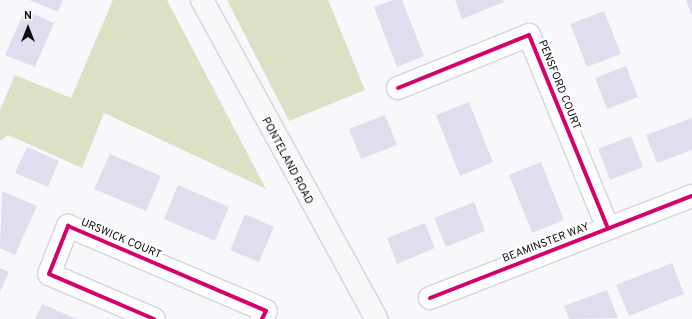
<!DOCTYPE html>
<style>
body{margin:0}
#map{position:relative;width:692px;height:319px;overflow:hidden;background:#f8f8fc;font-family:Overpass,sans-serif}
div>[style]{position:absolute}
.green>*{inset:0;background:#dce1c6}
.building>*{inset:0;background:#e0deee}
.roads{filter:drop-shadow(1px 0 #d5d4d8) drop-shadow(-1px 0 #d5d4d8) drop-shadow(0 1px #d5d4d8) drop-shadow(0 -1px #d5d4d8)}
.street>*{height:22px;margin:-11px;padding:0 11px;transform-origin:11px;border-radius:11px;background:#fefeff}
.secondary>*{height:22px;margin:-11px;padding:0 11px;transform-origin:11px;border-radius:11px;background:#f8f8fa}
.cycleway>*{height:4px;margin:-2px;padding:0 2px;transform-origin:2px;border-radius:2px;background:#d6006c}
span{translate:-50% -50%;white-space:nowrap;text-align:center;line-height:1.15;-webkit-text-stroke:4px #fff;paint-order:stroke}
.street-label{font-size:11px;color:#0e0e11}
.north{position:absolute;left:8px;top:8px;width:40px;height:40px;-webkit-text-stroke:3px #fff;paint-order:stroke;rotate:0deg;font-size:11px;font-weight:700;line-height:16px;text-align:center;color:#0e0e11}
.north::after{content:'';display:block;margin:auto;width:14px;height:18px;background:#0e0e11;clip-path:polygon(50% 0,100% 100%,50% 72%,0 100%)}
</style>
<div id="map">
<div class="green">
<div style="clip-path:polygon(113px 0,167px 0,266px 189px,104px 113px,82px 168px,8px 135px,0 141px,0 110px,15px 75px,71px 98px)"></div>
<div style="clip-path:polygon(227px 0,328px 0,365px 90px,289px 121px)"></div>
</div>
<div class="building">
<div style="clip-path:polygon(29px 0,63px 0,58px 12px)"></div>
<div style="clip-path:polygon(393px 0,402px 0,424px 56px,397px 67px,374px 7px)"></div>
<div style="clip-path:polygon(455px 0,503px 0,504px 2px,462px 19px)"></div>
<div style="clip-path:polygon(686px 0,692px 0,692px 16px)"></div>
<div style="clip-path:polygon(25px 10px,54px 23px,35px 67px,5px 55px)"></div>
<div style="clip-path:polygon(604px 11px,621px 54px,587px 67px,570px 24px)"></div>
<div style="clip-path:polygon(626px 66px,638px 97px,607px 109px,595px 78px)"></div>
<div style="clip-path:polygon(469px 102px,493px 162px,460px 176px,436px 115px)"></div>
<div style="clip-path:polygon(385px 115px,397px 145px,361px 159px,349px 129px)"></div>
<div style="clip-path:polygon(692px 118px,692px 150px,657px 163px,646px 135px)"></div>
<div style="clip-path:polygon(631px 136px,643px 167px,610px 180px,598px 149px)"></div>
<div style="clip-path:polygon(27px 147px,59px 161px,48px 187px,15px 173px)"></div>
<div style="clip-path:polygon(110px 154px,161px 176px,146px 211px,94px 189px)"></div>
<div style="clip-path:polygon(541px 162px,564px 220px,532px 233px,509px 175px)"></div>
<div style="clip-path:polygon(178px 185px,229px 207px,215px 241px,164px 219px)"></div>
<div style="clip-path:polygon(2px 191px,37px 206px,15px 255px,0 248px)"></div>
<div style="clip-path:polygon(474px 202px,485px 231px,446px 247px,434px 218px)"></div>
<div style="clip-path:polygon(245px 214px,274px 227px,259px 262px,230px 250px)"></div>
<div style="clip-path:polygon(425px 223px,435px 248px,397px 264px,387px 238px)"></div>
<div style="clip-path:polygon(672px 263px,684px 294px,629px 316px,616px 285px)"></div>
<div style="clip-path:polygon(0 268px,9px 272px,0 292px)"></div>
<div style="clip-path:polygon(607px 290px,618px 318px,569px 319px,564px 306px)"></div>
<div style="clip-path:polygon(42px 304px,77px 319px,35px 319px)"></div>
</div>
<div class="roads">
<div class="street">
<div style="left:398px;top:88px;width:141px;rotate:-22deg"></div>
<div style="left:529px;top:35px;width:209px;rotate:67.8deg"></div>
<div style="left:430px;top:298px;width:281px;rotate:-21.3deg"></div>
<div style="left:154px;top:319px;width:114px;rotate:-156.8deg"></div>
<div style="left:49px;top:274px;width:52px;rotate:-68.4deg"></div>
<div style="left:68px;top:226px;width:215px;rotate:23.2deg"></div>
<div style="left:266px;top:311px;width:9px;rotate:117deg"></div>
</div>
<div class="secondary">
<div style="left:202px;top:0;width:364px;rotate:61.3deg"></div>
</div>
</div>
<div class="cycleway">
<div style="left:398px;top:88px;width:141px;rotate:-22deg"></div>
<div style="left:529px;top:35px;width:209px;rotate:67.8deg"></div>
<div style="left:430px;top:298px;width:281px;rotate:-21.3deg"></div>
<div style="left:154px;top:319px;width:114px;rotate:-156.8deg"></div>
<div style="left:49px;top:274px;width:52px;rotate:-68.4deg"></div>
<div style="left:68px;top:226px;width:215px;rotate:23.2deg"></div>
<div style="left:266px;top:311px;width:9px;rotate:117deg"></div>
</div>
<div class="street-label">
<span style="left:559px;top:85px;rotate:68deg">PENSFORD COURT</span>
<span style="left:287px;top:161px;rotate:62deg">PONTELAND ROAD</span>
<span style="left:121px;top:239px;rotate:23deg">URSWICK COURT</span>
<span style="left:546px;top:243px;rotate:-21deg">BEAMINSTER WAY</span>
</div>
<div class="north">N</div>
</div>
